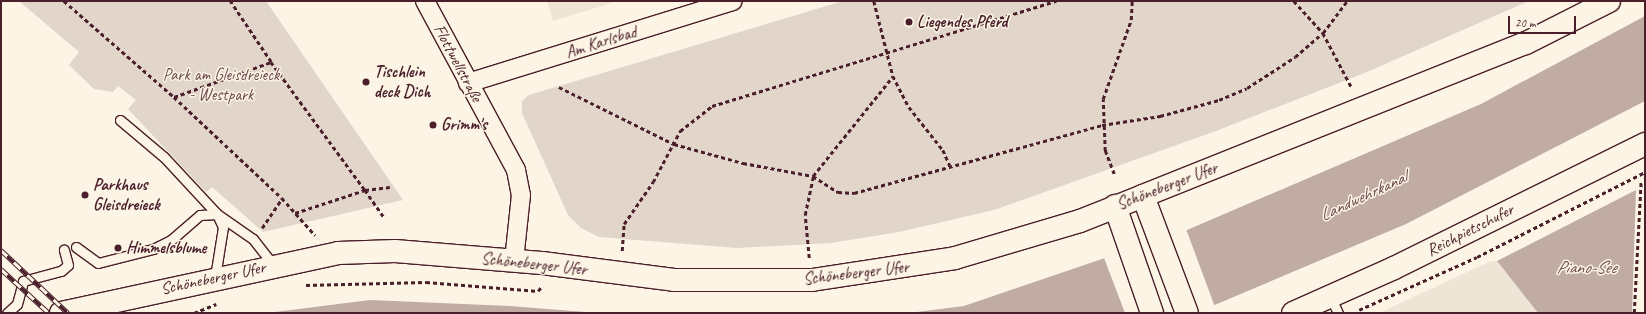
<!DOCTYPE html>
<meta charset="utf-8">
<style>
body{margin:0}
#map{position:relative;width:1646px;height:314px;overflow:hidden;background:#fcf5e5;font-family:Caveat,sans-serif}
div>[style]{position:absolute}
.built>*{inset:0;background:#eee5d7}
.green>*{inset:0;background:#e2d5ca}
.water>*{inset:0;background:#c0aca5}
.pier>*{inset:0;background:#fcf5e5}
.path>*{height:2.5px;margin-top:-1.25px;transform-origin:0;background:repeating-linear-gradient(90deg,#4a1f2b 0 4px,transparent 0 7px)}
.roads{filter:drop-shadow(1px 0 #4a1f2b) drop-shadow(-1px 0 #4a1f2b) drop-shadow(0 1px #4a1f2b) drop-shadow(0 -1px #4a1f2b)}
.service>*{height:9px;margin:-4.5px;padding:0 4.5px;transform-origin:4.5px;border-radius:4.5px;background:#fcf5e5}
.minor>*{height:18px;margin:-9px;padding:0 9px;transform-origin:9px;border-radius:9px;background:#fcf5e5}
.secondary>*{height:22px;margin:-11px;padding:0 11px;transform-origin:11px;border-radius:11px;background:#fcf5e5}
.primary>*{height:22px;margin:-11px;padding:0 11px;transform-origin:11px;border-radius:11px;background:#fcf5e5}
.rail>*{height:4.5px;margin-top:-2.25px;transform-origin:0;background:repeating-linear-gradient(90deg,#fcf5e5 0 9px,#4a1f2b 0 18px);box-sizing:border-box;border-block:1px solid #4a1f2b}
.dots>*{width:11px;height:11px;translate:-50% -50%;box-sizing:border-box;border:2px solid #fcf5e5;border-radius:50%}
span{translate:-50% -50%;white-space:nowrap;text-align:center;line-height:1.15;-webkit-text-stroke:3px #fcf5e5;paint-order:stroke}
.poi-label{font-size:17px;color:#4a1f2b;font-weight:700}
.left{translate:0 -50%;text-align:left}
.street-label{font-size:17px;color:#4a1f2b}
.park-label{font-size:17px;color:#704c53}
.water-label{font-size:18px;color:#6d4950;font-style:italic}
.frame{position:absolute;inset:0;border:2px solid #4a1f2b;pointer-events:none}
.scale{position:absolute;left:1508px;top:16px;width:68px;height:18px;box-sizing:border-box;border:2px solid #4a1f2b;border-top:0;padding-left:5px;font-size:12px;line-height:14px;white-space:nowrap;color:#4a1f2b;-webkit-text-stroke:3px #fcf5e5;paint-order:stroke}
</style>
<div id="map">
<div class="built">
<div style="clip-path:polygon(547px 1px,618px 1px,553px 21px)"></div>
<div style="clip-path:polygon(1497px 261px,1538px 313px,1379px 313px,1491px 261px)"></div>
</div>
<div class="green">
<div style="clip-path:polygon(19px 1px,266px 1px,403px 200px,263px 232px,212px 187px,206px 192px,128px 109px,136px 100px,118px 86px,113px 92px,94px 89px,69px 65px,79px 52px)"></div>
<div style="clip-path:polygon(843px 1px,1529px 1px,1367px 72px,1216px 131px,994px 210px,899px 232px,831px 243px,737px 248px,599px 237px,581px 228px,568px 215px,522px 113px,522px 101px,529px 95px)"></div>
</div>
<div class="water">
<div style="clip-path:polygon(1645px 16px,1645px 101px,1406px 224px,1217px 304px,1194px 313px,909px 313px,964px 306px,1187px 230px,1481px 104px)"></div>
<div style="clip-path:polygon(1636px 190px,1632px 313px,1538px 313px,1497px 261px)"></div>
<div style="clip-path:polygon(370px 300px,510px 306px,598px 313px,267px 313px)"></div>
</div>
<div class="pier">
<div style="clip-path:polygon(1186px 229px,1215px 307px,1200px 313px,1125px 313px,1104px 258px)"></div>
</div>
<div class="path">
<div style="left:64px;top:1px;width:146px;rotate:41.1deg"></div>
<div style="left:174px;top:97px;width:148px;rotate:43.1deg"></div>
<div style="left:282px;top:198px;width:50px;rotate:48.3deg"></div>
<div style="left:874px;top:1px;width:77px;rotate:75.8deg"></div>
<div style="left:893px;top:76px;width:35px;rotate:63deg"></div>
<div style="left:909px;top:107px;width:55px;rotate:51.7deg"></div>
<div style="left:943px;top:150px;width:17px;rotate:66deg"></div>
<div style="left:1294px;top:1px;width:43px;rotate:47.8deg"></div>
<div style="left:1323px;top:33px;width:62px;rotate:62.2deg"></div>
<div style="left:271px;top:62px;width:159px;rotate:53.7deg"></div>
<div style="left:365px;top:190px;width:25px;rotate:-7deg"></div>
<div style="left:559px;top:87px;width:128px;rotate:26.4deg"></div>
<div style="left:674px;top:144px;width:72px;rotate:15.4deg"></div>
<div style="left:743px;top:163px;width:71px;rotate:10.5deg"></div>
<div style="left:813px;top:176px;width:30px;rotate:33deg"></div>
<div style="left:838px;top:192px;width:16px;rotate:4deg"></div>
<div style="left:854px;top:193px;width:257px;rotate:-15.3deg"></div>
<div style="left:1102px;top:125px;width:59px;rotate:-8.8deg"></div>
<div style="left:1160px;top:116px;width:61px;rotate:-15.2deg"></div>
<div style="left:1219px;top:100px;width:30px;rotate:-23deg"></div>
<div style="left:1247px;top:88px;width:57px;rotate:-32.9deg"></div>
<div style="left:1295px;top:57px;width:37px;rotate:-41deg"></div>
<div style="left:1323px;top:33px;width:40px;rotate:-53deg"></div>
<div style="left:174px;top:97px;width:103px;rotate:-19.8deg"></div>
<div style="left:271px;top:62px;width:73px;rotate:-123.9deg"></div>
<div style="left:1114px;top:174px;width:25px;rotate:-111deg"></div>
<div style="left:1105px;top:151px;width:52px;rotate:-92.2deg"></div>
<div style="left:1103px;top:99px;width:84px;rotate:-70.5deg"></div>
<div style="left:1131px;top:20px;width:19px;rotate:-87deg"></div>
<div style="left:295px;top:213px;width:74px;rotate:-18.2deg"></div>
<div style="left:365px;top:190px;width:32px;rotate:55deg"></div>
<div style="left:262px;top:228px;width:36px;rotate:-56deg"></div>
<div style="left:622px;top:251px;width:27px;rotate:-86deg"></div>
<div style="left:624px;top:224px;width:51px;rotate:-55.4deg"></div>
<div style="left:653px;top:182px;width:58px;rotate:-62.1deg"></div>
<div style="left:680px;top:131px;width:41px;rotate:-38deg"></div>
<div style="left:712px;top:106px;width:360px;rotate:-17deg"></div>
<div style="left:809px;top:258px;width:43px;rotate:-95.3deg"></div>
<div style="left:805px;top:215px;width:40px;rotate:-78deg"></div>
<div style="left:813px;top:176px;width:128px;rotate:-51.3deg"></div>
<div style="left:306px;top:285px;width:120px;rotate:-1.4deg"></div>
<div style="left:426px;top:282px;width:112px;rotate:4.6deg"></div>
<div style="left:538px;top:291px;width:6px;rotate:-51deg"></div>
<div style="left:1359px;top:310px;width:129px;rotate:-24.2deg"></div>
<div style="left:1477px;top:257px;width:188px;rotate:-26.8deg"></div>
<div style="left:194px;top:313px;width:24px;rotate:-22deg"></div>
<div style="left:1634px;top:313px;width:132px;rotate:-87deg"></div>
</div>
<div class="roads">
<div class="service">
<div style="left:120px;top:120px;width:57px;rotate:40.1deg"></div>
<div style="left:164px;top:157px;width:78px;rotate:47.1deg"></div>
<div style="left:217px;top:214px;width:44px;rotate:34.8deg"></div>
<div style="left:253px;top:239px;width:33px;rotate:52deg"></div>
<div style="left:76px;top:247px;width:27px;rotate:36deg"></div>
<div style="left:98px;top:263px;width:57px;rotate:-14.3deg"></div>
<div style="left:153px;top:249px;width:20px;rotate:-27deg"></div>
<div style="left:171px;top:240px;width:38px;rotate:-41deg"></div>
<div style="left:200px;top:215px;width:17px;rotate:-3deg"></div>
<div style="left:215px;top:277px;width:51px;rotate:-80.9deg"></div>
<div style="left:223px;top:227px;width:14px;rotate:-115deg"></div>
<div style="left:1330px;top:296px;width:19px;rotate:65deg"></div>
<div style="left:7px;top:313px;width:13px;rotate:-42deg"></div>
<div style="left:17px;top:304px;width:24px;rotate:-75deg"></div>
<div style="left:23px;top:281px;width:39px;rotate:-15deg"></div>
<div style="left:61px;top:271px;width:9px;rotate:-41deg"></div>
<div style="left:68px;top:265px;width:16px;rotate:-105deg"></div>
</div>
<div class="minor">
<div style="left:425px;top:1px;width:192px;rotate:61.7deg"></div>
<div style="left:516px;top:170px;width:25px;rotate:79deg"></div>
<div style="left:521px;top:195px;width:66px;rotate:96.1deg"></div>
<div style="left:468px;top:83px;width:277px;rotate:-17.2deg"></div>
</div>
<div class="secondary">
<div style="left:1143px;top:196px;width:412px;rotate:-21.8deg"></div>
<div style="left:1526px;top:43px;width:93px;rotate:-26.8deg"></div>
<div style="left:1293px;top:313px;width:111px;rotate:-24deg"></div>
<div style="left:1394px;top:268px;width:280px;rotate:-26.3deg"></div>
</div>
<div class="primary">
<div style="left:1115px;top:206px;width:113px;rotate:70.9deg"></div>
<div style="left:61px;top:313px;width:283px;rotate:-12.2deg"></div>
<div style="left:338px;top:253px;width:57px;rotate:-2deg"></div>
<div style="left:395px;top:251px;width:147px;rotate:4.7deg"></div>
<div style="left:542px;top:263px;width:133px;rotate:7.3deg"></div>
<div style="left:674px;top:280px;width:138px"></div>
<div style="left:812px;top:280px;width:145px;rotate:-8.7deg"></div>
<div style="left:955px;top:258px;width:130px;rotate:-16.5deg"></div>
<div style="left:1080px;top:221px;width:68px;rotate:-21.6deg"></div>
<div style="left:1143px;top:196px;width:125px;rotate:69.4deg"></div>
</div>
</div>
<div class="rail">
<div style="left:1px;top:250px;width:92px;rotate:43.2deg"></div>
<div style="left:1px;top:269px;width:65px;rotate:42.5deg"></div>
</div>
<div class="dots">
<div style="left:909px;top:22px;background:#4a1f2b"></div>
<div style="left:366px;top:82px;background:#4a1f2b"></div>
<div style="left:433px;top:125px;background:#4a1f2b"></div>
<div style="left:85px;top:195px;background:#4a1f2b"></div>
<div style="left:118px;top:248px;background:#4a1f2b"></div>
</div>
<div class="poi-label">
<span class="left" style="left:917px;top:22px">Liegendes Pferd</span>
<span class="left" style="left:374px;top:82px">Tischlein<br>deck Dich</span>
<span class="left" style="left:441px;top:125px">Grimm's</span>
<span class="left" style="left:93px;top:195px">Parkhaus<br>Gleisdreieck</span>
<span class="left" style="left:126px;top:248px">Himmelsblume</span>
</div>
<div class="street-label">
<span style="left:601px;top:42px;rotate:-17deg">Am Karlsbad</span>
<span style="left:458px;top:63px;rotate:62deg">Flottwellstraße</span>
<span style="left:1167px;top:186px;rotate:-21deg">Schöneberger Ufer</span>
<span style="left:1470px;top:230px;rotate:-27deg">Reichpietschufer</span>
<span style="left:534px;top:264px;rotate:6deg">Schöneberger Ufer</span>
<span style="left:856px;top:273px;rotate:-7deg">Schöneberger Ufer</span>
<span style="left:213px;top:278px;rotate:-12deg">Schöneberger Ufer</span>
</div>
<div class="park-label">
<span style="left:221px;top:85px">Park am Gleisdreieck<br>- Westpark</span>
</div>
<div class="water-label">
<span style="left:1363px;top:196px;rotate:-25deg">Landwehrkanal</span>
<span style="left:1586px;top:267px">Piano-See</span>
</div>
<div class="frame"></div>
<div class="scale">20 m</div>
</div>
